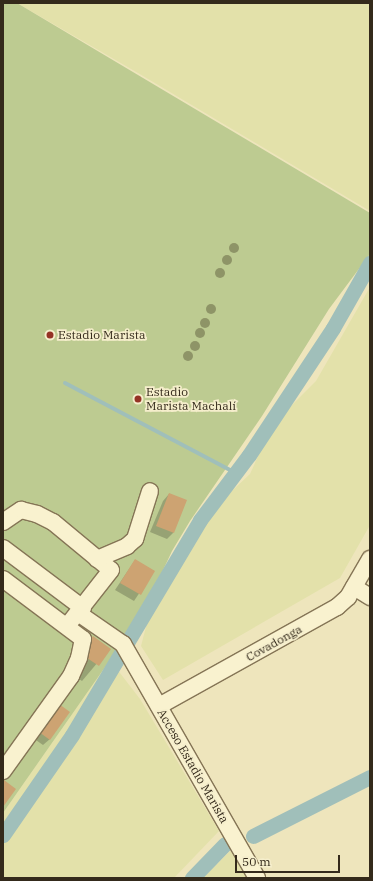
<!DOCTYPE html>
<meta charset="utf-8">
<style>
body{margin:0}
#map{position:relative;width:373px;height:881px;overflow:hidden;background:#eee5bc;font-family:"IBM Plex Serif",serif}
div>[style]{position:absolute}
.farmland>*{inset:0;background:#e3e1aa}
.green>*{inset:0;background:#bdcb91}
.shadow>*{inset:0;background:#0003}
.stream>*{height:4px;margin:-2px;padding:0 2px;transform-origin:2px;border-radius:2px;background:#a0bfba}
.canal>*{height:15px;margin:-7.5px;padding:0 7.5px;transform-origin:7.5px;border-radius:7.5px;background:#a0bfba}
.building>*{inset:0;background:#cda372}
.roads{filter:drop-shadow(1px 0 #857556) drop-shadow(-1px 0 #857556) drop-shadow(0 1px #857556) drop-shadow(0 -1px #857556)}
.minor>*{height:16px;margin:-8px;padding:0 8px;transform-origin:8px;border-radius:8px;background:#f9f2cf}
.trees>*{width:10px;height:10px;margin:-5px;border-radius:50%;background:#8e9467}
.dots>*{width:11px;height:11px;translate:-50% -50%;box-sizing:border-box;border:2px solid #f5eecc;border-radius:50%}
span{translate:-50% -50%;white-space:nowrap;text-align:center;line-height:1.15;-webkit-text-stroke:3.5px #f5eecc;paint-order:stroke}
.poi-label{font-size:12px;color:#342a1b}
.left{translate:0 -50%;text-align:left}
.street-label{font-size:12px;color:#342a1b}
.frame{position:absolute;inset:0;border:4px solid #342a1b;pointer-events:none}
.scale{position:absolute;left:235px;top:855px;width:105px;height:18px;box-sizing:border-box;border:2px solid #342a1b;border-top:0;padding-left:5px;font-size:12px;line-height:14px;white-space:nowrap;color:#342a1b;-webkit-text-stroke:3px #f5eecc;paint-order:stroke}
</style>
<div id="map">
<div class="farmland">
<div style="clip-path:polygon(17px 3px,370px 3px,370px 211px,138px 73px)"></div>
<div style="clip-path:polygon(370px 287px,370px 525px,340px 578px,163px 680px,141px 646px,147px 623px,179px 550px,202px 519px,250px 474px,272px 425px,316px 381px)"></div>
<div style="clip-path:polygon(110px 660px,140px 699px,219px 831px,174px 878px,3px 878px,3px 813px)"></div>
<div style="clip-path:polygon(231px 850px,247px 878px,203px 878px)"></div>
</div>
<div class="green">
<div style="clip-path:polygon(3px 3px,17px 3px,370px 213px,370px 254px,329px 309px,262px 416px,190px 521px,172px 551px,136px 628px,110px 660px,3px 813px)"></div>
</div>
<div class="shadow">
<div style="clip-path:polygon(169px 494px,186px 501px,173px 533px,167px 539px,150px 532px,163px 501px)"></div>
<div style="clip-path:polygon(135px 560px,154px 571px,134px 601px,115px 590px)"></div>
<div style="clip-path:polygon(109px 649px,82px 681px,66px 670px,77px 653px)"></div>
<div style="clip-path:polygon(59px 705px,50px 739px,43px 745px,33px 738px)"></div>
</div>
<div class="stream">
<div style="left:65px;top:383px;width:193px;rotate:27.8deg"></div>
</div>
<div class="canal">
<div style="left:3px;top:835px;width:121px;rotate:-55.4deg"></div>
<div style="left:72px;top:735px;width:250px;rotate:-59.2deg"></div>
<div style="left:200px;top:520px;width:81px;rotate:-53deg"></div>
<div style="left:249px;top:455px;width:152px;rotate:-56.5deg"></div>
<div style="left:333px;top:328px;width:75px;rotate:-60.4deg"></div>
<div style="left:253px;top:836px;width:131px;rotate:-26.8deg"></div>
<div style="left:192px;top:878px;width:47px;rotate:-45.9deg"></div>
</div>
<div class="building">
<div style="clip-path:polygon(169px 493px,187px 500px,174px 533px,156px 526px)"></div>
<div style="clip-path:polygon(135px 559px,155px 571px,141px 595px,120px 583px)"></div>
<div style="clip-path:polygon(93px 636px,111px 649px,99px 666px,81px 654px)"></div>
<div style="clip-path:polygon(59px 704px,70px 712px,50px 740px,39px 732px)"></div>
<div style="clip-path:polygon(4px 780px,16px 789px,3px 807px,3px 782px)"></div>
</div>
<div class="roads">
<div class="minor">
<div style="left:3px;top:522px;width:22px;rotate:-34deg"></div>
<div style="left:21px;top:510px;width:16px;rotate:14deg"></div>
<div style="left:37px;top:514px;width:18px;rotate:27deg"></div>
<div style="left:53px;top:522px;width:75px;rotate:39.6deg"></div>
<div style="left:111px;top:570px;width:65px;rotate:128.1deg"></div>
<div style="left:3px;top:548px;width:100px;rotate:36.9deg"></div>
<div style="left:97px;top:559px;width:33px;rotate:-23deg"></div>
<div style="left:127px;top:546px;width:11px;rotate:-41deg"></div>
<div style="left:135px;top:539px;width:50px;rotate:-72.6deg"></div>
<div style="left:3px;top:579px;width:100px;rotate:36.9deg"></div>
<div style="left:83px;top:639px;width:19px;rotate:102deg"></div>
<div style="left:79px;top:658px;width:20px;rotate:114deg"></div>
<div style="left:71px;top:676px;width:117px;rotate:125.6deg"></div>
<div style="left:354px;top:587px;width:19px;rotate:32deg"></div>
<div style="left:78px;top:613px;width:55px;rotate:34.6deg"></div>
<div style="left:123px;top:644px;width:270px;rotate:60.2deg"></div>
<div style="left:159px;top:706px;width:204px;rotate:-29.1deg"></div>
<div style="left:337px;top:607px;width:15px;rotate:-42deg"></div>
<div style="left:348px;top:597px;width:44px;rotate:-59.9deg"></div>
</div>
</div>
<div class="trees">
<div style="left:234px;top:248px"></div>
<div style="left:227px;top:260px"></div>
<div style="left:220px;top:273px"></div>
<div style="left:211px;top:309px"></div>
<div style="left:205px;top:323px"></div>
<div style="left:200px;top:333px"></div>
<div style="left:195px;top:346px"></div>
<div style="left:188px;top:356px"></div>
</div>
<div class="dots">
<div style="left:50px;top:335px;background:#953325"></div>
<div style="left:138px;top:399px;background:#953325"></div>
</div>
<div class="poi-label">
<span class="left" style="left:58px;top:335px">Estadio Marista</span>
<span class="left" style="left:146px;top:399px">Estadio<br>Marista Machalí</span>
</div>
<div class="street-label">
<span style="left:274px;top:643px;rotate:-29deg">Covadonga</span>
<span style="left:193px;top:766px;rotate:60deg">Acceso Estadio Marista</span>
</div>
<div class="frame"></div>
<div class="scale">50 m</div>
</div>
